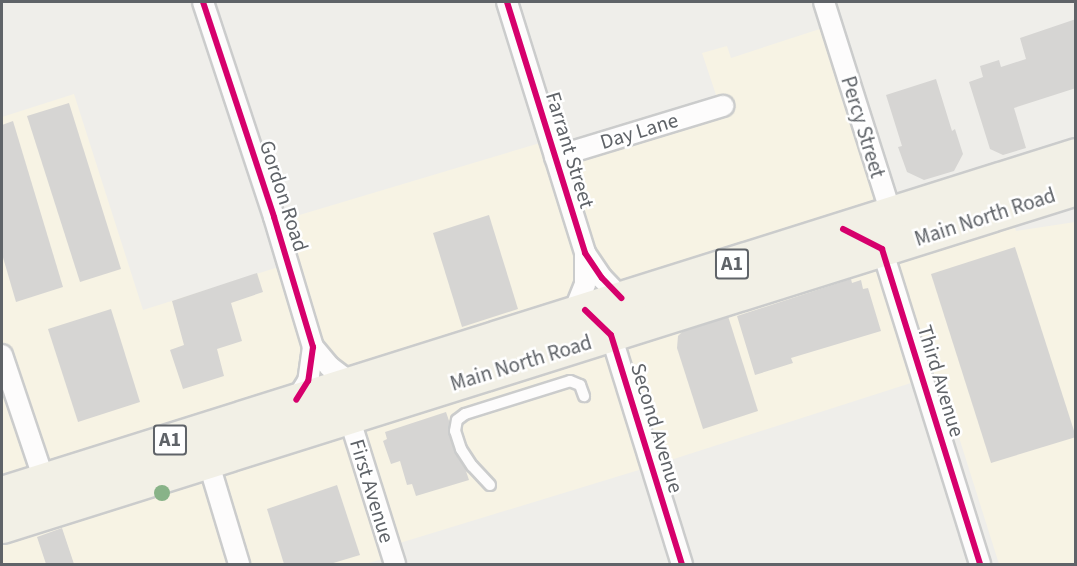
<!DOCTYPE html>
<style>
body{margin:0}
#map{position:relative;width:1077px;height:566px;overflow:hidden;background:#efeeea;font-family:"Source Sans 3",sans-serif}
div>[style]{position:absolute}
.commercial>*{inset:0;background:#f7f3e4}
.building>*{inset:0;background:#d6d5d3}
.roads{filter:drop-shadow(2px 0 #cbcccc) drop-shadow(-2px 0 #cbcccc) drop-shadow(0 2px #cbcccc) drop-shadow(0 -2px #cbcccc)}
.service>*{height:10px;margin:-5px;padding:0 5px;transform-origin:5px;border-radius:5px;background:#fdfcfc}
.minor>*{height:20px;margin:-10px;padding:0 10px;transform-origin:10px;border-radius:10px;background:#fdfcfc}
.trunk>*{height:33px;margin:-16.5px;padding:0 16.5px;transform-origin:16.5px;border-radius:16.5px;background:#f2f0e6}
.cycleway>*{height:6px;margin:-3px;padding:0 3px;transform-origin:3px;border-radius:3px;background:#d6006c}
.trees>*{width:16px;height:16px;margin:-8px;border-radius:50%;background:#88b388}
span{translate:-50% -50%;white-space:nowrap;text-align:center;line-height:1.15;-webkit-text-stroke:5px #fff;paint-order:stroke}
.shield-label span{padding:2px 4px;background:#fff;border:2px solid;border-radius:4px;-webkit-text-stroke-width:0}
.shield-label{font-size:20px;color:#5f6368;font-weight:700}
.street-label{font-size:21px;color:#5f6368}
.frame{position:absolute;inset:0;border:3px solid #5f6368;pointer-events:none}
</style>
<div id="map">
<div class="commercial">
<div style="clip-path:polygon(832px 25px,896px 231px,1005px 197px,1016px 231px,1075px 222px,1075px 564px,999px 564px,939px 374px,652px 466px,390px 546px,393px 556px,365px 564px,2px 564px,2px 117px,74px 94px,143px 310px,288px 264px,276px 222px,550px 140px,553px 152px,718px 101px,702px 53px,727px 46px,731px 58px)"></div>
</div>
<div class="building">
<div style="clip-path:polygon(1076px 19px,1076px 88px,1014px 108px,1026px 148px,1003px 155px,990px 149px,969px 82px,983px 77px,980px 66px,999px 60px,1001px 67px,1026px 59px,1020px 38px)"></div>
<div style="clip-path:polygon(936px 79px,952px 131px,955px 129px,963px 154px,954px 171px,924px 180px,907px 172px,898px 147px,902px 146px,886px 95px)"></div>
<div style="clip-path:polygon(69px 103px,121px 269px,80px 282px,27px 116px)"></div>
<div style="clip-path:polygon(13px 121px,63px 287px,16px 302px,2px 254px,2px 125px)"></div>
<div style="clip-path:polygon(489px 215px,518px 309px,462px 327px,433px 233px)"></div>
<div style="clip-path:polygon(1015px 247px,1076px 437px,991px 463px,931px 274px)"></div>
<div style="clip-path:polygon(257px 273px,263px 292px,231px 303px,242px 341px,217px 349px,224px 376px,183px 389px,170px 350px,184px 345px,172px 301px)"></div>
<div style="clip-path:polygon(851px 279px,852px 283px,861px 280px,863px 289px,868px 288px,881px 331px,791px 358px,793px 363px,755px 375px,737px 316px)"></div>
<div style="clip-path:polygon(111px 309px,140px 402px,78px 422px,48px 329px)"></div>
<div style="clip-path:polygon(728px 316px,758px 411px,703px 429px,677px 348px,678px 336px,686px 328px)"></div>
<div style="clip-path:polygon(446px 412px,469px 480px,416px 496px,412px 484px,407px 485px,400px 461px,391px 464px,383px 441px,387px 439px,385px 432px)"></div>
<div style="clip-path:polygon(337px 485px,360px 555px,330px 564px,284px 564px,267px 509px)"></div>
<div style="clip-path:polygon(62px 528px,74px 564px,46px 564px,37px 537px)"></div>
</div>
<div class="roads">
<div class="service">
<div style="left:490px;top:485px;width:26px;rotate:-133deg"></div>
<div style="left:472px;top:466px;width:20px;rotate:-123deg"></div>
<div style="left:461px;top:449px;width:19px;rotate:-108deg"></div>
<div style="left:455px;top:431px;width:11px;rotate:-80deg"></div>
<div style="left:457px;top:420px;width:10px;rotate:-37deg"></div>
<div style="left:465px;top:414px;width:110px;rotate:-17.4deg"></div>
<div style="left:570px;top:381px;width:11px;rotate:22deg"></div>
<div style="left:580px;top:385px;width:12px;rotate:70deg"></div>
</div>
<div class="minor">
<div style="left:203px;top:2px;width:226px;rotate:71.7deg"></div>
<div style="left:274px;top:217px;width:136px;rotate:73.3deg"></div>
<div style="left:313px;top:347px;width:34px;rotate:98deg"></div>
<div style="left:308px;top:381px;width:22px;rotate:122deg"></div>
<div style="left:507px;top:2px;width:263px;rotate:72.7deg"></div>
<div style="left:585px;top:253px;width:30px;rotate:56deg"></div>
<div style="left:602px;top:278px;width:28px;rotate:46deg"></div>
<div style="left:824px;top:2px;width:221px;rotate:72.4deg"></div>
<div style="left:891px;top:213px;width:9px;rotate:41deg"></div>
<div style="left:555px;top:157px;width:176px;rotate:-16.9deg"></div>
<div style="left:874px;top:245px;width:9px;rotate:27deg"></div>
<div style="left:882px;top:249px;width:330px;rotate:72.7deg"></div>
<div style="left:573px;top:314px;width:32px;rotate:-68deg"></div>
<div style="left:585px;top:284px;width:31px;rotate:-90deg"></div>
<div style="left:604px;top:329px;width:9px;rotate:41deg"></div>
<div style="left:611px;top:335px;width:240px;rotate:72.8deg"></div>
<div style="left:313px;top:347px;width:26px;rotate:50deg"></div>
<div style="left:330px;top:367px;width:26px;rotate:37deg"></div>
<div style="left:2px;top:355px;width:141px;rotate:71.4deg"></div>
<div style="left:349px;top:417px;width:154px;rotate:72.6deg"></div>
<div style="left:208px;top:461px;width:108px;rotate:73.2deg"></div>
</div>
<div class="trunk">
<div style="left:2px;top:493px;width:1126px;rotate:-17.47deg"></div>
<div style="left:2px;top:526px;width:1126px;rotate:-17.47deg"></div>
</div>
</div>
<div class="cycleway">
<div style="left:203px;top:2px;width:226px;rotate:71.7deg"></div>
<div style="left:274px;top:217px;width:136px;rotate:73.3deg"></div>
<div style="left:313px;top:347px;width:34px;rotate:98deg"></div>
<div style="left:308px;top:381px;width:22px;rotate:122deg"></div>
<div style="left:507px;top:2px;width:263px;rotate:72.7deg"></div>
<div style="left:585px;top:253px;width:30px;rotate:56deg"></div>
<div style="left:602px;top:278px;width:28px;rotate:46deg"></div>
<div style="left:843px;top:229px;width:44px;rotate:27.1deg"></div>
<div style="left:882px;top:249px;width:330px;rotate:72.7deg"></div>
<div style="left:585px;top:310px;width:36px;rotate:44deg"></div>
<div style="left:611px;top:335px;width:240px;rotate:72.8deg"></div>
</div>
<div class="trees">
<div style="left:162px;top:493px"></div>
</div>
<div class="shield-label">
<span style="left:732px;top:264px">A1</span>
<span style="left:170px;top:440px">A1</span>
</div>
<div class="street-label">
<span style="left:863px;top:127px;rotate:73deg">Percy Street</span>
<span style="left:639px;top:131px;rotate:-17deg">Day Lane</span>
<span style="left:570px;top:150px;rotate:73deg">Farrant Street</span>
<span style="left:284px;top:196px;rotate:72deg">Gordon Road</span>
<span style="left:985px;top:217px;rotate:-18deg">Main North Road</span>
<span style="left:521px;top:363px;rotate:-17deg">Main North Road</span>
<span style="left:941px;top:381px;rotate:73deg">Third Avenue</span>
<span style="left:657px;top:428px;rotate:73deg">Second Avenue</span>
<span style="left:372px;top:491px;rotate:73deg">First Avenue</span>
</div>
<div class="frame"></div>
</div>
